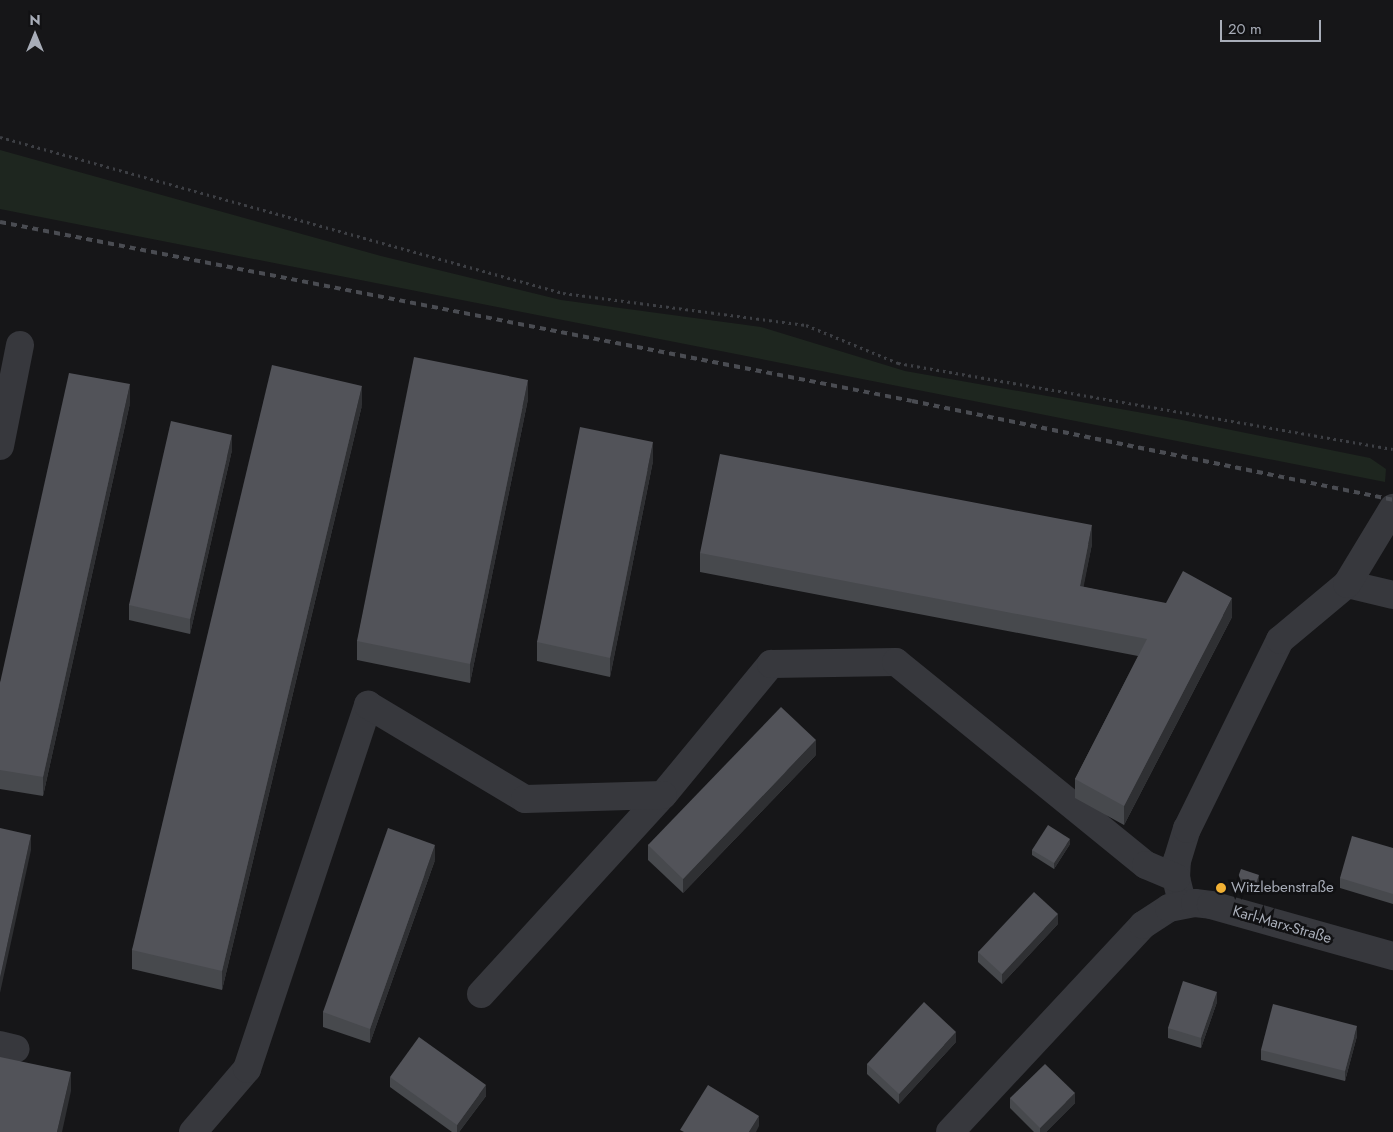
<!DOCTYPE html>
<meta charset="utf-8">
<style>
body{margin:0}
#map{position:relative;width:1393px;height:1132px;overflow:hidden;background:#161618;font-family:Jost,sans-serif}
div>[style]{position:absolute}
.green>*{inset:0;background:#1e261f}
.path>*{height:3px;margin-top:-1.5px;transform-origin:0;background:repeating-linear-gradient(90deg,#3d3f44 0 2.5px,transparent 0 6.5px)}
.minor>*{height:28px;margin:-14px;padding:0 14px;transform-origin:14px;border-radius:14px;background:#37383d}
.rail>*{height:4px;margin-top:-2px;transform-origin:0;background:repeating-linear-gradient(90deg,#4a4c52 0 6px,transparent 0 11px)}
.wall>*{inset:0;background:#47494d}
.shaded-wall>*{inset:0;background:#2f3033}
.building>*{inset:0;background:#525359}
.dots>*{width:14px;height:14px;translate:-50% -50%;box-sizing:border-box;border:2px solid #111113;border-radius:50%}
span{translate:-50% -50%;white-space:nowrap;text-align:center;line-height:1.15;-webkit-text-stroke:5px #111113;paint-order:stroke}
.poi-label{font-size:15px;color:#a8adb8}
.left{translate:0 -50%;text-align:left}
.street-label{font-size:15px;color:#a8adb8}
.north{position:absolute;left:10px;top:10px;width:50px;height:50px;-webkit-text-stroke:4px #111113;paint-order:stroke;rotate:0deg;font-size:14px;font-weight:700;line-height:20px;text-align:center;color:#a8adb8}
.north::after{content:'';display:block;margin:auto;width:18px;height:22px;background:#a8adb8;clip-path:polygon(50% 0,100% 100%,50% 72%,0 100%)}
.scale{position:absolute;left:1220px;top:20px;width:101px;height:22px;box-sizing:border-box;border:2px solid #a8adb8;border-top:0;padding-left:6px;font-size:15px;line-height:18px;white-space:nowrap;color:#a8adb8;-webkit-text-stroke:4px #111113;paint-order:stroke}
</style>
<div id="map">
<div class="green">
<div style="clip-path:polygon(0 150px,381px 256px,561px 300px,761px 327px,905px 371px,1177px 419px,1370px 458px,1386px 469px,1385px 482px,0 209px)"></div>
</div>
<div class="path">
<div style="left:0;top:137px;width:584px;rotate:15.49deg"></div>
<div style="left:563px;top:293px;width:245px;rotate:7.5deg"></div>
<div style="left:806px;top:325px;width:100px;rotate:22.4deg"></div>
<div style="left:898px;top:363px;width:502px;rotate:9.86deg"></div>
</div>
<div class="minor">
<div style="left:0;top:446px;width:103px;rotate:-78.8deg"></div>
<div style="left:1347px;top:584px;width:47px;rotate:13.4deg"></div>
<div style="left:1180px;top:894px;width:16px;rotate:-104deg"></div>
<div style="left:1176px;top:878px;width:17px;rotate:-87deg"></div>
<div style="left:1177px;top:861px;width:34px;rotate:-73deg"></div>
<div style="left:1187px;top:829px;width:211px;rotate:-63.8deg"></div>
<div style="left:1280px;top:640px;width:87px;rotate:-39.9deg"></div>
<div style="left:1347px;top:584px;width:89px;rotate:-58.8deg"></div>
<div style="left:481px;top:994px;width:270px;rotate:-47.6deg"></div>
<div style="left:663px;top:795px;width:170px;rotate:-50.5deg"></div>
<div style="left:771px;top:664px;width:125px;rotate:-0.9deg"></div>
<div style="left:896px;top:662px;width:322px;rotate:39.1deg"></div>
<div style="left:1146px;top:865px;width:33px;rotate:23deg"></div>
<div style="left:0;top:1045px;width:16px;rotate:14deg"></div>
<div style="left:193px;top:1132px;width:83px;rotate:-49.4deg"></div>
<div style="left:247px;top:1069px;width:384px;rotate:-71.6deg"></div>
<div style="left:368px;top:705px;width:183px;rotate:30.9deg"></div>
<div style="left:525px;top:799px;width:138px;rotate:-1.7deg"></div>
<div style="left:950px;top:1132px;width:283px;rotate:-47deg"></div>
<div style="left:1143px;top:925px;width:31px;rotate:-33deg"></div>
<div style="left:1169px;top:908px;width:26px;rotate:-11deg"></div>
<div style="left:1195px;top:903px;width:16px;rotate:7deg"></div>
<div style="left:1211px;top:905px;width:189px;rotate:15.7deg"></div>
</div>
<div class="rail">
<div style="left:0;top:222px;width:929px;rotate:11.1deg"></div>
<div style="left:912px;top:401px;width:491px;rotate:11.6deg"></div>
</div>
<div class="wall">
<div style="clip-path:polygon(528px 399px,470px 683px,357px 660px,357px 641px)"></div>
<div style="clip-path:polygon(130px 403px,43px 796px,0 789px,0 683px)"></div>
<div style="clip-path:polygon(362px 405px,222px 990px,132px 969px,132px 950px)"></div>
<div style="clip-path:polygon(232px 450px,190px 634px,129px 620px,129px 605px)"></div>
<div style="clip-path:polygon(653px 461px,610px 677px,537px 661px,537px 642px)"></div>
<div style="clip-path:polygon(1092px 544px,1083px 587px,1232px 617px,1124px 825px,1075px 798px,1075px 779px,1138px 656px,700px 572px,700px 553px)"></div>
<div style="clip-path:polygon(816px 755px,683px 893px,648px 860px,648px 845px)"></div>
<div style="clip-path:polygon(1070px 844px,1054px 869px,1032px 855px,1032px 850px)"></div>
<div style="clip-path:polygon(1393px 848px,1393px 904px,1340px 888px,1340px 878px)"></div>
<div style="clip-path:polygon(435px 860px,370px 1043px,323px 1027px,323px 1012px)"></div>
<div style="clip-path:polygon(1238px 877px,1259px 880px,1256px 889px,1238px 883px)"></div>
<div style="clip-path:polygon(1058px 924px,1002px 984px,978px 962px,978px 952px)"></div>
<div style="clip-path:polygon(1217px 1002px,1201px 1048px,1168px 1038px,1168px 1028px)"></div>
<div style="clip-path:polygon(1357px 1036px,1345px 1081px,1261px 1060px,1261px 1050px)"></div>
<div style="clip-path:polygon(956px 1042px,899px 1104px,867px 1074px,867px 1064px)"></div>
<div style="clip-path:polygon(390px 1077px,486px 1096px,459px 1132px,452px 1132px,390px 1087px)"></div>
<div style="clip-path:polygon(1010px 1098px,1075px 1103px,1046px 1132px,1034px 1132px,1010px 1108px)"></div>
</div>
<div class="shaded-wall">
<div style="clip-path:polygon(528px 380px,528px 399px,470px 683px,470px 664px)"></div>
<div style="clip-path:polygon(130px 384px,130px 403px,43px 796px,43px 777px)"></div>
<div style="clip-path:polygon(362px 386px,362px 405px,222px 990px,222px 971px)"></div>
<div style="clip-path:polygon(232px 435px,232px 450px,190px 634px,190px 619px)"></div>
<div style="clip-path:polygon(653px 442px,653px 461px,610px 677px,610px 658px)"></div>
<div style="clip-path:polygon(1092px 525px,1092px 544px,1080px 605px,1080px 586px)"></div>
<div style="clip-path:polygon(1232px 598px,1232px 617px,1124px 825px,1124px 806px)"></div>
<div style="clip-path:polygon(816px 740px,816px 755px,683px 893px,683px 879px)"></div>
<div style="clip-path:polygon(31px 835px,31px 850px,0 993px,0 978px)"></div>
<div style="clip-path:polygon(1070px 839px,1070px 844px,1054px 869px,1054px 863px)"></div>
<div style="clip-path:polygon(435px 845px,435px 860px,370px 1043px,370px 1029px)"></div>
<div style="clip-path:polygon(1259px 875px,1259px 880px,1256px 889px,1256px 884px)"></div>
<div style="clip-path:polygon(1058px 914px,1058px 924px,1002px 984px,1002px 974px)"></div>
<div style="clip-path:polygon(1217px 992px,1217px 1002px,1201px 1048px,1201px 1038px)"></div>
<div style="clip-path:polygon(1357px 1026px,1357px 1036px,1345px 1081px,1345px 1071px)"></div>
<div style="clip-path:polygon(956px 1032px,956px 1042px,899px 1104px,899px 1094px)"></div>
<div style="clip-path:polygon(71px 1072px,71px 1091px,62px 1132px,57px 1132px)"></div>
<div style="clip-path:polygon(486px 1085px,486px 1096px,459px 1132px,457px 1132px,457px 1125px)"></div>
<div style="clip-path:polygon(1075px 1093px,1075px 1103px,1046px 1132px,1040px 1132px,1040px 1128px)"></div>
<div style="clip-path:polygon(759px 1116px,759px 1126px,756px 1132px,749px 1132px)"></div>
</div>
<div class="building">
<div style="clip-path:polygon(414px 357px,528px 380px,470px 664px,357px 641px)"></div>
<div style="clip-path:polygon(272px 365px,362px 386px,222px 971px,132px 950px)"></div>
<div style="clip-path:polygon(69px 373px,130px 384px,43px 777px,0 770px,0 683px)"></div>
<div style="clip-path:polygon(171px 421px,232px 435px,190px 619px,129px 605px)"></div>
<div style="clip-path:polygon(580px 427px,653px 442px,610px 658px,537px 642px)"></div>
<div style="clip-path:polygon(720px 454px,1092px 525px,1080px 586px,1166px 603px,1183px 571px,1232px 598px,1124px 806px,1075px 779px,1147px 639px,700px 553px)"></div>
<div style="clip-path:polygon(781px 707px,816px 740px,683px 879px,648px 845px)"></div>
<div style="clip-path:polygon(1048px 825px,1070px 839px,1054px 863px,1032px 850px)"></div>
<div style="clip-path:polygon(0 828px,31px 835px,0 978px)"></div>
<div style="clip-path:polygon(388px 828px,435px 845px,370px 1029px,323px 1012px)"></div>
<div style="clip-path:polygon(1352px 836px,1393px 848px,1393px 894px,1340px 878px)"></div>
<div style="clip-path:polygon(1241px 869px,1259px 875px,1256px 884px,1238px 877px)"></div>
<div style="clip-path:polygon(1034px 892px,1058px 914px,1002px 974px,978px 952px)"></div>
<div style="clip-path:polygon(1183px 981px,1217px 992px,1201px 1038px,1168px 1028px)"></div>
<div style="clip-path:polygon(924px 1002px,956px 1032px,899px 1094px,867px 1064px)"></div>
<div style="clip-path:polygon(1273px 1004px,1357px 1026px,1345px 1071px,1261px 1050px)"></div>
<div style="clip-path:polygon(419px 1037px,486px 1085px,457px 1125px,390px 1077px)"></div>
<div style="clip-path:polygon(0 1057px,71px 1072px,57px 1132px,0 1132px)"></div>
<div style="clip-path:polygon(1045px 1064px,1075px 1093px,1040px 1128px,1010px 1098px)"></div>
<div style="clip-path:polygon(708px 1085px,759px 1116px,749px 1132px,684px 1132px,680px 1130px)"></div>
</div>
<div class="dots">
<div style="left:1221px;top:888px;background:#f2b134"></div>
</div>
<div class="poi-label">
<span class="left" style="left:1231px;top:888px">Witzlebenstraße</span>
</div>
<div class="street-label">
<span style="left:1282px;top:925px;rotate:16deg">Karl-Marx-Straße</span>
</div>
<div class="north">N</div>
<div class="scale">20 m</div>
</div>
